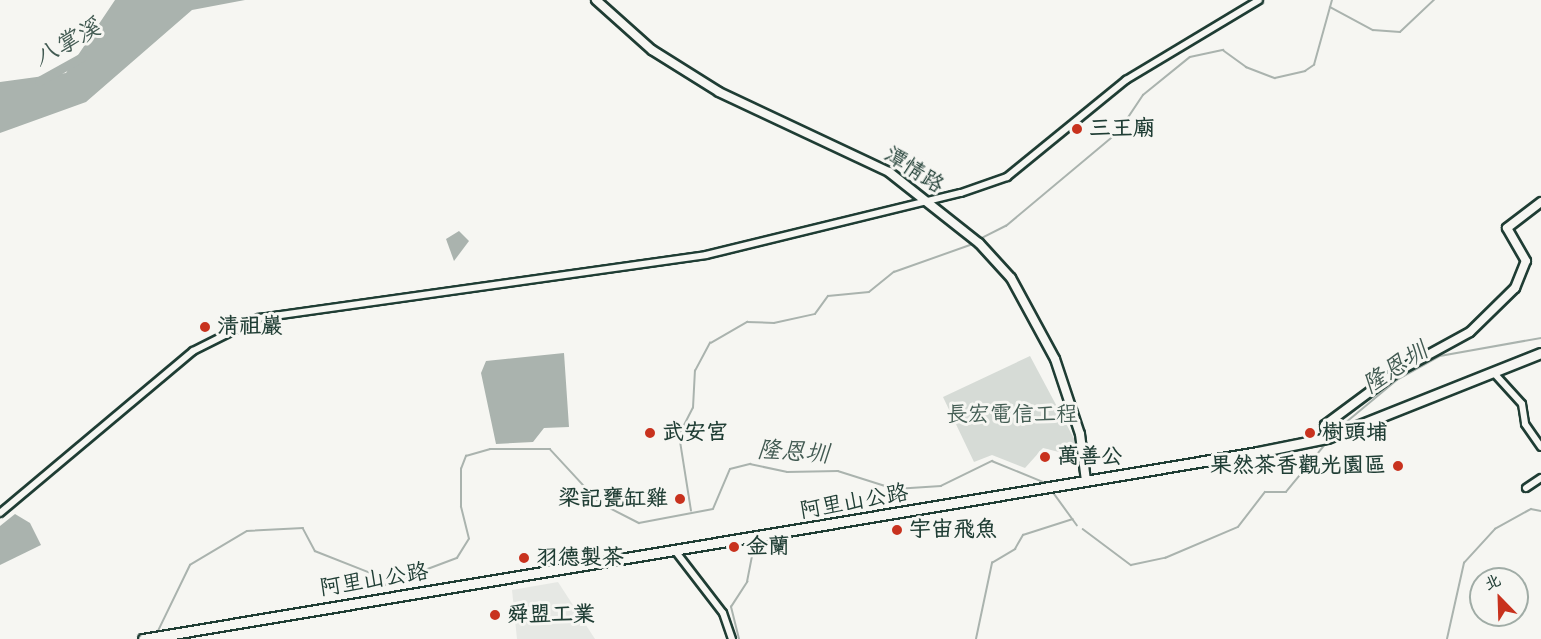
<!DOCTYPE html>
<meta charset="utf-8">
<style>
body{margin:0}
#map{position:relative;width:1541px;height:639px;overflow:hidden;background:#f6f6f2;font-family:"Comic Neue","LXGW WenKai TC",sans-serif}
div>[style]{position:absolute}
.built>*{inset:0;background:#e6e8e4}
.green>*{inset:0;background:#d6dbd6}
.water>*{inset:0;background:#aab3ae}
.stream>*{height:1.5px;margin:-0.75px;padding:0 0.75px;transform-origin:0.75px;border-radius:0.75px;background:#aab3ae}
.river>*{height:9px;margin:-4.5px;padding:0 4.5px;transform-origin:4.5px;border-radius:4.5px;background:#aab3ae}
.roads{filter:drop-shadow(2px 0 #1f3d34) drop-shadow(-2px 0 #1f3d34) drop-shadow(0 2px #1f3d34) drop-shadow(0 -2px #1f3d34)}
.street>*{height:6px;margin:-3px;padding:0 3px;transform-origin:3px;border-radius:3px;background:#f6f6f2}
.secondary>*{height:8px;margin:-4px;padding:0 4px;transform-origin:4px;border-radius:4px;background:#f6f6f2}
.primary>*{height:9px;margin:-4.5px;padding:0 4.5px;transform-origin:4.5px;border-radius:4.5px;background:#f6f6f2}
.dots>*{width:16px;height:16px;translate:-50% -50%;box-sizing:border-box;border:3px solid #f6f6f2;border-radius:50%}
span{translate:-50% -50%;white-space:nowrap;text-align:center;line-height:1.15;-webkit-text-stroke:6px #f6f6f2;paint-order:stroke}
.poi-label{font-size:22px;color:#1f3d34;font-weight:700}
.left{translate:0 -50%;text-align:left}
.right{translate:-100% -50%;text-align:right}
.street-label{font-size:22px;color:#1f3d34}
.park-label{font-size:22px;color:#445d54}
.water-label{font-size:24px;color:#425a52;font-style:italic}
.north{position:absolute;left:1469px;top:567px;width:60px;height:60px;box-sizing:border-box;background:#f6f6f2;border:2px solid #a0aca6;border-radius:50%;rotate:337deg;font-size:16px;font-weight:700;line-height:24px;text-align:center;color:#1f3d34}
.north::after{content:'';display:block;margin:auto;width:21px;height:27px;background:#c8321e;clip-path:polygon(50% 0,100% 100%,50% 72%,0 100%)}
</style>
<div id="map">
<div class="built">
<div style="clip-path:polygon(558px 582px,595px 639px,517px 639px,512px 590px)"></div>
</div>
<div class="green">
<div style="clip-path:polygon(1030px 356px,1078px 446px,1067px 454px,1043px 448px,1025px 468px,992px 455px,974px 462px,943px 397px)"></div>
</div>
<div class="water">
<div style="clip-path:polygon(115px 0,245px 0,192px 10px,86px 102px,0 133px,0 82px,66px 73px)"></div>
<div style="clip-path:polygon(459px 231px,469px 241px,454px 261px,446px 239px)"></div>
<div style="clip-path:polygon(564px 353px,569px 427px,544px 428px,533px 442px,496px 444px,481px 373px,486px 361px)"></div>
<div style="clip-path:polygon(15px 514px,30px 523px,41px 545px,0 565px,0 526px)"></div>
</div>
<div class="stream">
<div style="left:1330px;top:7px;width:49px;rotate:28.1deg"></div>
<div style="left:1373px;top:30px;width:27px;rotate:4deg"></div>
<div style="left:1400px;top:32px;width:47px;rotate:-43.3deg"></div>
<div style="left:1119px;top:131px;width:43px;rotate:-56.3deg"></div>
<div style="left:1143px;top:95px;width:60px;rotate:-39deg"></div>
<div style="left:1190px;top:57px;width:34px;rotate:-12deg"></div>
<div style="left:1223px;top:50px;width:29px;rotate:36deg"></div>
<div style="left:1246px;top:67px;width:31px;rotate:21deg"></div>
<div style="left:1275px;top:78px;width:31px;rotate:-13deg"></div>
<div style="left:1305px;top:71px;width:11px;rotate:-34deg"></div>
<div style="left:1314px;top:65px;width:67px;rotate:-74.5deg"></div>
<div style="left:982px;top:238px;width:27px;rotate:-27deg"></div>
<div style="left:1006px;top:226px;width:142px;rotate:-39.9deg"></div>
<div style="left:711px;top:343px;width:42px;rotate:-30.3deg"></div>
<div style="left:747px;top:322px;width:27px;rotate:2deg"></div>
<div style="left:774px;top:323px;width:42px;rotate:-12.4deg"></div>
<div style="left:815px;top:314px;width:22px;rotate:-54deg"></div>
<div style="left:828px;top:296px;width:41px;rotate:-5.6deg"></div>
<div style="left:869px;top:292px;width:32px;rotate:-39deg"></div>
<div style="left:894px;top:272px;width:84px;rotate:-19.5deg"></div>
<div style="left:1344px;top:424px;width:69px;rotate:-39.7deg"></div>
<div style="left:1397px;top:380px;width:49px;rotate:-29.2deg"></div>
<div style="left:1440px;top:356px;width:103px;rotate:-10.1deg"></div>
<div style="left:1053px;top:492px;width:41px;rotate:54deg"></div>
<div style="left:691px;top:511px;width:77px;rotate:-99deg"></div>
<div style="left:679px;top:435px;width:30px;rotate:-63deg"></div>
<div style="left:693px;top:408px;width:37px;rotate:-87deg"></div>
<div style="left:695px;top:371px;width:32px;rotate:-62deg"></div>
<div style="left:1083px;top:529px;width:60px;rotate:36.9deg"></div>
<div style="left:1131px;top:565px;width:35px;rotate:-12deg"></div>
<div style="left:1165px;top:558px;width:79px;rotate:-23deg"></div>
<div style="left:1238px;top:527px;width:44px;rotate:-52.4deg"></div>
<div style="left:1265px;top:492px;width:21px"></div>
<div style="left:1286px;top:492px;width:65px;rotate:-50.6deg"></div>
<div style="left:158px;top:631px;width:73px;rotate:-64.1deg"></div>
<div style="left:190px;top:565px;width:66px;rotate:-30.8deg"></div>
<div style="left:247px;top:531px;width:56px;rotate:-3.1deg"></div>
<div style="left:303px;top:528px;width:26px;rotate:62deg"></div>
<div style="left:315px;top:551px;width:66px;rotate:21.5deg"></div>
<div style="left:376px;top:575px;width:13px;rotate:48deg"></div>
<div style="left:385px;top:585px;width:77px;rotate:-20.6deg"></div>
<div style="left:457px;top:558px;width:22px;rotate:-58deg"></div>
<div style="left:469px;top:539px;width:33px;rotate:-104deg"></div>
<div style="left:461px;top:507px;width:38px;rotate:-90deg"></div>
<div style="left:461px;top:469px;width:14px;rotate:-69deg"></div>
<div style="left:466px;top:456px;width:25px;rotate:-16deg"></div>
<div style="left:490px;top:449px;width:60px"></div>
<div style="left:550px;top:449px;width:74px;rotate:47.2deg"></div>
<div style="left:600px;top:503px;width:44px;rotate:27.1deg"></div>
<div style="left:639px;top:523px;width:75px;rotate:-10.7deg"></div>
<div style="left:713px;top:509px;width:43px;rotate:-67deg"></div>
<div style="left:730px;top:469px;width:21px;rotate:-14deg"></div>
<div style="left:750px;top:464px;width:38px;rotate:12deg"></div>
<div style="left:787px;top:472px;width:51px;rotate:-1.1deg"></div>
<div style="left:838px;top:471px;width:60px;rotate:17.5deg"></div>
<div style="left:895px;top:489px;width:46px;rotate:-3.7deg"></div>
<div style="left:941px;top:486px;width:57px;rotate:-26.1deg"></div>
<div style="left:992px;top:461px;width:58px;rotate:22.2deg"></div>
<div style="left:739px;top:639px;width:33px;rotate:-104deg"></div>
<div style="left:731px;top:607px;width:30px;rotate:-57deg"></div>
<div style="left:747px;top:582px;width:31px;rotate:-79deg"></div>
<div style="left:976px;top:639px;width:78px;rotate:-78.1deg"></div>
<div style="left:992px;top:563px;width:27px;rotate:-31deg"></div>
<div style="left:1015px;top:549px;width:16px;rotate:-60deg"></div>
<div style="left:1023px;top:535px;width:52px;rotate:-17.7deg"></div>
<div style="left:1447px;top:639px;width:78px;rotate:-77.4deg"></div>
<div style="left:1464px;top:563px;width:46px;rotate:-47.6deg"></div>
<div style="left:1495px;top:529px;width:41px;rotate:-29.1deg"></div>
<div style="left:1531px;top:509px;width:10px;rotate:11deg"></div>
</div>
<div class="river">
<div style="left:39px;top:81px;width:49px;rotate:-29.2deg"></div>
</div>
<div class="roads">
<div class="street">
<div style="left:1493px;top:372px;width:43px;rotate:47.8deg"></div>
<div style="left:1522px;top:404px;width:20px;rotate:81deg"></div>
<div style="left:1525px;top:424px;width:28px;rotate:55deg"></div>
<div style="left:1526px;top:488px;width:18px;rotate:-34deg"></div>
<div style="left:0;top:513px;width:252px;rotate:-40deg"></div>
<div style="left:193px;top:351px;width:74px;rotate:-26.6deg"></div>
<div style="left:259px;top:318px;width:451px;rotate:-8deg"></div>
<div style="left:706px;top:255px;width:262px;rotate:-13.7deg"></div>
<div style="left:961px;top:193px;width:49px;rotate:-19.2deg"></div>
<div style="left:1007px;top:177px;width:154px;rotate:-39.2deg"></div>
<div style="left:1126px;top:80px;width:155px;rotate:-31deg"></div>
<div style="left:676px;top:552px;width:77px;rotate:52.4deg"></div>
<div style="left:723px;top:613px;width:28px;rotate:71deg"></div>
</div>
<div class="secondary">
<div style="left:596px;top:0;width:75px;rotate:41.8deg"></div>
<div style="left:652px;top:50px;width:79px;rotate:32.1deg"></div>
<div style="left:719px;top:92px;width:188px;rotate:25.2deg"></div>
<div style="left:889px;top:172px;width:115px;rotate:38.3deg"></div>
<div style="left:979px;top:243px;width:47px;rotate:47.6deg"></div>
<div style="left:1011px;top:278px;width:92px;rotate:61.5deg"></div>
<div style="left:1055px;top:359px;width:79px;rotate:71.6deg"></div>
<div style="left:1080px;top:434px;width:47px;rotate:82.7deg"></div>
<div style="left:1327px;top:438px;width:13px;rotate:-99deg"></div>
<div style="left:1325px;top:425px;width:87px;rotate:-36.6deg"></div>
<div style="left:1395px;top:373px;width:85px;rotate:-28.7deg"></div>
<div style="left:1470px;top:332px;width:63px;rotate:-44.4deg"></div>
<div style="left:1515px;top:288px;width:29px;rotate:-68deg"></div>
<div style="left:1526px;top:261px;width:38px;rotate:-120deg"></div>
<div style="left:1507px;top:228px;width:43px;rotate:-37.4deg"></div>
</div>
<div class="primary">
<div style="left:143px;top:639px;width:1131px;rotate:-9.52deg"></div>
<div style="left:1258px;top:452px;width:70px;rotate:-11.5deg"></div>
<div style="left:1327px;top:438px;width:230px;rotate:-21.7deg"></div>
</div>
</div>
<div class="dots">
<div style="left:1077px;top:129px;background:#c8321e"></div>
<div style="left:205px;top:327px;background:#c8321e"></div>
<div style="left:650px;top:433px;background:#c8321e"></div>
<div style="left:1310px;top:433px;background:#c8321e"></div>
<div style="left:1045px;top:457px;background:#c8321e"></div>
<div style="left:1398px;top:466px;background:#c8321e"></div>
<div style="left:680px;top:499px;background:#c8321e"></div>
<div style="left:897px;top:530px;background:#c8321e"></div>
<div style="left:734px;top:547px;background:#c8321e"></div>
<div style="left:524px;top:558px;background:#c8321e"></div>
<div style="left:495px;top:615px;background:#c8321e"></div>
</div>
<div class="poi-label">
<span class="left" style="left:1089px;top:129px">三王廟</span>
<span class="left" style="left:217px;top:327px">清祖巖</span>
<span class="left" style="left:662px;top:433px">武安宮</span>
<span class="left" style="left:1322px;top:433px">樹頭埔</span>
<span class="left" style="left:1057px;top:457px">萬善公</span>
<span class="right" style="left:1386px;top:466px">果然茶香觀光園區</span>
<span class="right" style="left:668px;top:499px">梁記甕缸雞</span>
<span class="left" style="left:909px;top:530px">宇宙飛魚</span>
<span class="left" style="left:746px;top:547px">金蘭</span>
<span class="left" style="left:536px;top:558px">羽德製茶</span>
<span class="left" style="left:507px;top:615px">舜盟工業</span>
</div>
<div class="street-label">
<span style="left:914px;top:170px;rotate:33deg">潭情路</span>
<span style="left:854px;top:502px;rotate:-10deg">阿里山公路</span>
<span style="left:374px;top:580px;rotate:-9deg">阿里山公路</span>
</div>
<div class="park-label">
<span style="left:1012px;top:415px">長宏電信工程</span>
</div>
<div class="water-label">
<span style="left:67px;top:43px;rotate:-29deg">八掌溪</span>
<span style="left:1395px;top:368px;rotate:-33deg">隆恩圳</span>
<span style="left:793px;top:452px;rotate:4deg">隆恩圳</span>
</div>
<div class="north">北</div>
</div>
